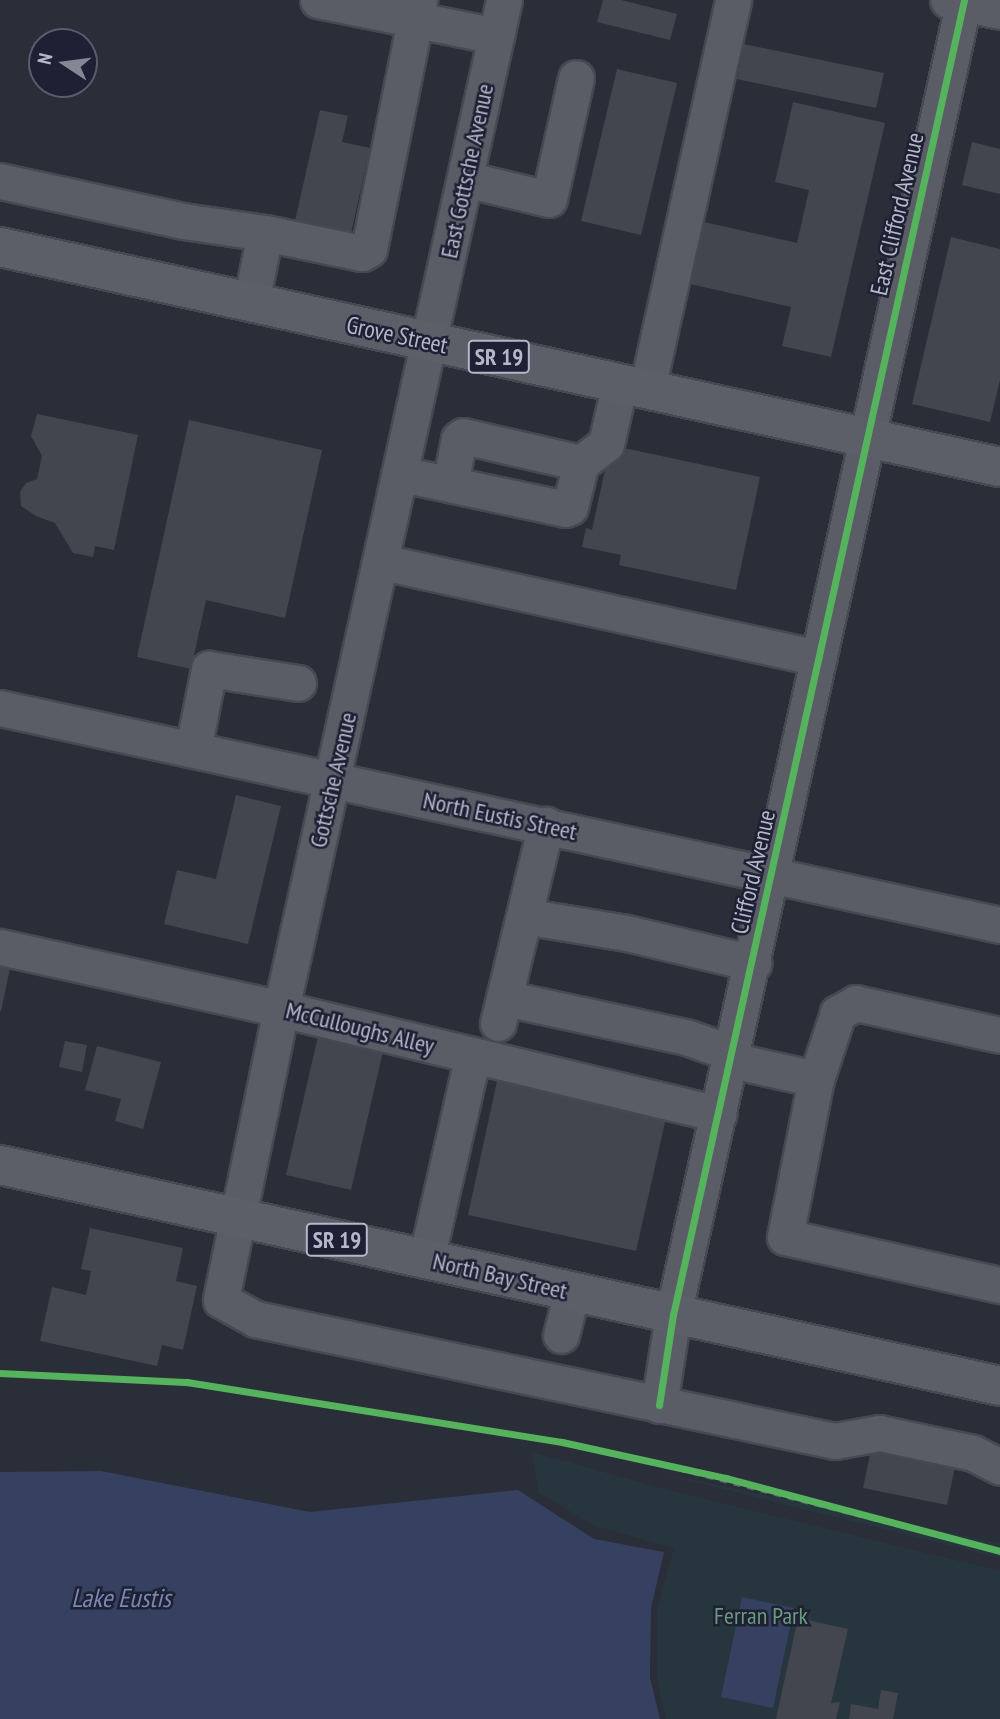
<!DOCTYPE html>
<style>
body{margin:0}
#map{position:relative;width:1000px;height:1719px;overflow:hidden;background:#2a2e38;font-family:"PT Sans Narrow",sans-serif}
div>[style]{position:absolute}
.green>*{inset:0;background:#27363e}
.water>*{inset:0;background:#364061}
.building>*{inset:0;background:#43464e}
.roads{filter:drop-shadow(2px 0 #464951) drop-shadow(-2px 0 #464951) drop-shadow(0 2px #464951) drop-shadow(0 -2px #464951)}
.minor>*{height:35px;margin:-17.5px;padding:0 17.5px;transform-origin:17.5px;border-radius:17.5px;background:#5a5c66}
.major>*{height:38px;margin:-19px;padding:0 19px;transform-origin:19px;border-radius:19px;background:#5c5e68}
.rail>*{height:5px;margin-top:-2.5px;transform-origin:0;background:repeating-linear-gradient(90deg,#5e606a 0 7px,transparent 0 14px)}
.cycleway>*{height:7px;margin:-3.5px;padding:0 3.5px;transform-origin:3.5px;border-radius:3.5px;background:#56b35d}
span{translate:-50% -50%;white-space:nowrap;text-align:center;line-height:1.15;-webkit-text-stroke:5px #1d2133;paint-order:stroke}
.shield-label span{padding:2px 5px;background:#1d2133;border:2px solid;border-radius:5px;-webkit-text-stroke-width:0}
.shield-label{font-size:23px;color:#b4b8c9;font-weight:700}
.street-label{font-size:24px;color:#b4b8c9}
.park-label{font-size:24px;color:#6a9a7f}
.water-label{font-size:26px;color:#7b87b2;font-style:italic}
.north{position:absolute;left:28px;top:28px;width:70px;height:70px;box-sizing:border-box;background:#1d2133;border:2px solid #595d6f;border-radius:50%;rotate:283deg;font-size:19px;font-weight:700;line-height:28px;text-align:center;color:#b4b8c9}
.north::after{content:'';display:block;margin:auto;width:24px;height:32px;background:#848896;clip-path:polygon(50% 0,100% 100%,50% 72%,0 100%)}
</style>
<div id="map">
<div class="green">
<div style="clip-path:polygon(532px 1452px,668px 1490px,1000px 1571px,1000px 1719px,666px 1719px,657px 1679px,657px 1609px,674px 1548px,595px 1526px,539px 1493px)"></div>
<div style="clip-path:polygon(654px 1472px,1000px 1543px,1000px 1558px)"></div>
</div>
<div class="water">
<div style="clip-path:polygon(101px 1471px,310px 1512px,518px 1490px,594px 1539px,664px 1552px,651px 1608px,650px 1678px,660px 1719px,0 1719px,0 1472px)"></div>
<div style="clip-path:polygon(742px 1597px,794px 1608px,773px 1708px,721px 1697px)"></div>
</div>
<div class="building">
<div style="clip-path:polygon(603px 0,621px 0,677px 14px,670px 40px,597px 22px)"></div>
<div style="clip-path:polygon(744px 44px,884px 73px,876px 108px,737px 79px)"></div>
<div style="clip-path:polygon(617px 69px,677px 83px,641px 235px,581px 221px)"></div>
<div style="clip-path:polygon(793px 102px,885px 123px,831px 357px,782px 346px,791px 307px,677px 281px,691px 219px,797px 243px,809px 190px,775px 182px)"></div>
<div style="clip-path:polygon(320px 110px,348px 116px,342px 142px,370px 148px,351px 233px,295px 221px)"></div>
<div style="clip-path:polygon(972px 142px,1000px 149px,1000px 194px,962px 185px)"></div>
<div style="clip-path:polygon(951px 237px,1000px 249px,1000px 380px,990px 422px,912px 404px)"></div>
<div style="clip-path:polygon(37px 414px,138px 435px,114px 550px,95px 546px,93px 557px,73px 553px,55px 523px,36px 516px,21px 506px,20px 492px,26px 483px,37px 479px,42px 456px,31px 436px)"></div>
<div style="clip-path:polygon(189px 420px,322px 450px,285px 618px,206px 600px,191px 669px,137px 657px)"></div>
<div style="clip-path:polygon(624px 448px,760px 477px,736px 590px,619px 565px,621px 555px,582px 547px,586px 528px,592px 530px,608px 456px,622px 459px)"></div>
<div style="clip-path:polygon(236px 795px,281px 806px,248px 944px,164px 924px,177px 870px,216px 879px)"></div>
<div style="clip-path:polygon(0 957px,12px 959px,1px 1011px,0 1011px)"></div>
<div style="clip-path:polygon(319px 1032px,384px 1047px,351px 1190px,286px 1175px)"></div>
<div style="clip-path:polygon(65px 1041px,87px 1045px,82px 1072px,59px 1067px)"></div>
<div style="clip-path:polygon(97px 1046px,161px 1062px,143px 1129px,115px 1121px,121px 1099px,85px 1090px)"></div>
<div style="clip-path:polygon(499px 1072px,668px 1109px,636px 1251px,468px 1215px)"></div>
<div style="clip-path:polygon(90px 1228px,183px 1248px,176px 1281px,197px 1286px,183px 1350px,162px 1345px,157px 1366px,40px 1341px,52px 1287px,86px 1295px,91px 1271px,81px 1269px)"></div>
<div style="clip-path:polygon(872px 1445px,956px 1462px,947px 1505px,863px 1488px)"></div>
<div style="clip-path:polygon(798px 1618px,848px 1629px,831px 1703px,840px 1702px,836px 1719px,776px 1719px)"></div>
<div style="clip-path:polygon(881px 1690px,898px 1693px,893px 1719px,849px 1719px,851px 1704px,878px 1709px)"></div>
</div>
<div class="roads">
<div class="minor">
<div style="left:318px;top:0;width:182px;rotate:11.4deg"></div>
<div style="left:504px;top:0;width:1033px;rotate:102.46deg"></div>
<div style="left:281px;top:1009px;width:297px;rotate:101.7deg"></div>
<div style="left:221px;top:1300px;width:39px;rotate:29deg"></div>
<div style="left:255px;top:1319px;width:593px;rotate:11.88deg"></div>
<div style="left:835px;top:1441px;width:45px;rotate:-10.3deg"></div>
<div style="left:879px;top:1433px;width:96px;rotate:12deg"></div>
<div style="left:973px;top:1453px;width:30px;rotate:27deg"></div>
<div style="left:948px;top:0;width:53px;rotate:11.9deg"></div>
<div style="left:465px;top:179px;width:86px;rotate:13.4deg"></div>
<div style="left:549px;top:199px;width:124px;rotate:-77.4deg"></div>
<div style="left:0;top:181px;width:187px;rotate:12.3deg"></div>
<div style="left:183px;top:221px;width:83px;rotate:8.3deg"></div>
<div style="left:251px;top:303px;width:71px;rotate:-78.7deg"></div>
<div style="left:265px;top:233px;width:99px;rotate:11.7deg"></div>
<div style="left:362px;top:253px;width:8px;rotate:-30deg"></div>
<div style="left:369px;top:249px;width:254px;rotate:-78.6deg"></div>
<div style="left:647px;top:389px;width:398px;rotate:-77.5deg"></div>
<div style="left:401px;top:474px;width:168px;rotate:12deg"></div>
<div style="left:565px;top:509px;width:5px;rotate:-22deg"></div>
<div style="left:570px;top:507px;width:45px;rotate:-76deg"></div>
<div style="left:581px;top:463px;width:31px;rotate:-37deg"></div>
<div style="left:606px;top:444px;width:63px;rotate:-77.1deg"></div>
<div style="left:450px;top:484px;width:46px;rotate:-78.7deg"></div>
<div style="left:459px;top:439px;width:5px;rotate:-37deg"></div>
<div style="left:463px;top:436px;width:121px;rotate:12.9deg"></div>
<div style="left:382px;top:562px;width:447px;rotate:12.4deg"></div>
<div style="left:0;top:708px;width:1023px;rotate:12.24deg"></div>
<div style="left:193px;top:749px;width:82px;rotate:-78.7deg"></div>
<div style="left:209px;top:669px;width:90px;rotate:8.9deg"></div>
<div style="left:524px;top:916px;width:104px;rotate:9.4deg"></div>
<div style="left:627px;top:933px;width:130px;rotate:13.4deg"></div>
<div style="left:0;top:947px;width:288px;rotate:12.4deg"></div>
<div style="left:281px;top:1009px;width:450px;rotate:13.5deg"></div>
<div style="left:504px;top:998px;width:186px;rotate:12.1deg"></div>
<div style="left:686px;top:1037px;width:49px;rotate:19.2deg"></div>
<div style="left:498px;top:1023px;width:204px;rotate:-76.4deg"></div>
<div style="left:1000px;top:1035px;width:148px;rotate:-167.5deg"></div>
<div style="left:856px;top:1003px;width:21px;rotate:151deg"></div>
<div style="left:838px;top:1013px;width:70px;rotate:108.4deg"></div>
<div style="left:816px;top:1079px;width:161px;rotate:101.1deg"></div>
<div style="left:785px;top:1237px;width:220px;rotate:12.6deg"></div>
<div style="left:731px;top:1060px;width:87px;rotate:12.6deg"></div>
<div style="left:426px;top:1260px;width:210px;rotate:-77.1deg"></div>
<div style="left:561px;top:1335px;width:44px;rotate:-75.7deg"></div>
<div style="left:659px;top:1405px;width:91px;rotate:-81.2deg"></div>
<div style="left:673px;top:1315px;width:1347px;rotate:-77.52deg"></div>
</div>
<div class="major">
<div style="left:0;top:247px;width:1024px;rotate:12.41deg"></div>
<div style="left:0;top:1165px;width:1024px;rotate:12.46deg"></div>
</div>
</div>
<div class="rail">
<div style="left:666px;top:1465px;width:345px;rotate:14.4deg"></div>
</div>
<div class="cycleway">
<div style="left:0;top:1373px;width:187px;rotate:2.8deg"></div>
<div style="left:187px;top:1382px;width:380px;rotate:9.1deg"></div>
<div style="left:562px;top:1442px;width:168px;rotate:12.4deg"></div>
<div style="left:726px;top:1478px;width:284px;rotate:14.9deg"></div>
<div style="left:659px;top:1405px;width:91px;rotate:-81.2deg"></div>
<div style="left:673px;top:1315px;width:1347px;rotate:-77.52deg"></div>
</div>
<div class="shield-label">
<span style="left:499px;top:357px">SR 19</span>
<span style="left:337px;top:1240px">SR 19</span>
</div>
<div class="street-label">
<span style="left:467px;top:171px;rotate:-78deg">East Gottsche Avenue</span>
<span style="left:897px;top:214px;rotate:-77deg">East Clifford Avenue</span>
<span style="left:397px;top:335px;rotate:12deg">Grove Street</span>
<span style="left:333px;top:780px;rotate:-77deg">Gottsche Avenue</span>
<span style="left:500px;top:816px;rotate:12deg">North Eustis Street</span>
<span style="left:753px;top:872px;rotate:-77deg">Clifford Avenue</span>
<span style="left:360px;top:1028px;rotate:14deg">McCulloughs Alley</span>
<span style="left:500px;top:1276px;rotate:13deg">North Bay Street</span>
</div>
<div class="park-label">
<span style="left:761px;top:1616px">Ferran Park</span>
</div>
<div class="water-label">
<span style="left:121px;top:1598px">Lake Eustis</span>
</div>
<div class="north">N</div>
</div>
